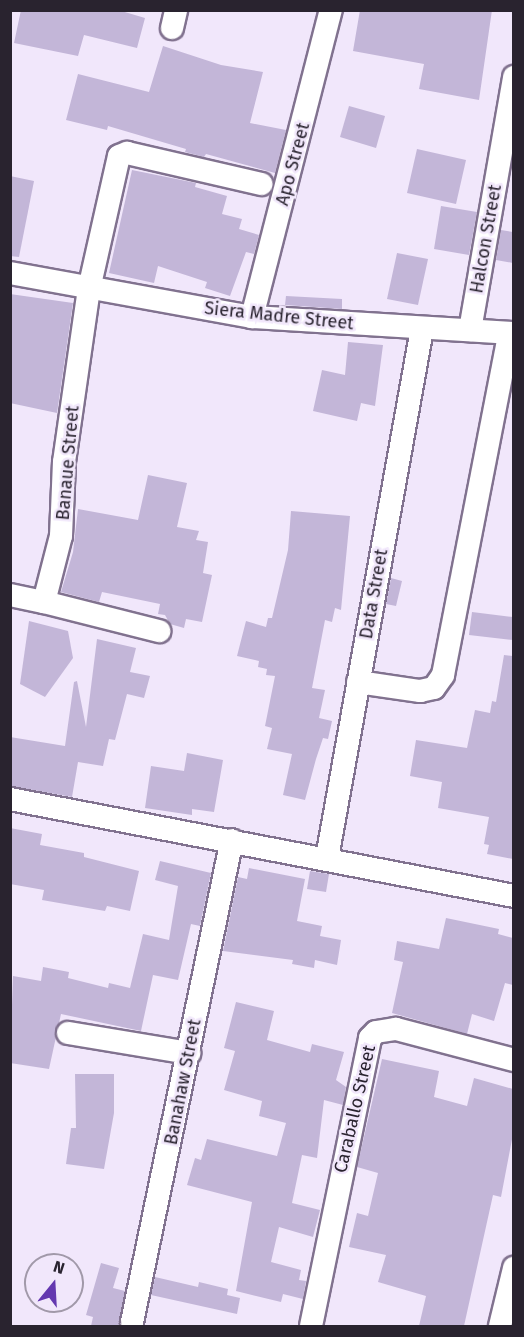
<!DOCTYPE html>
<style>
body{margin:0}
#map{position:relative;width:524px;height:1337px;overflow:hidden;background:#f1e7fb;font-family:"Fira Sans",sans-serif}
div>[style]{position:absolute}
.building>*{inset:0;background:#c3b6d8}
.roads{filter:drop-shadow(2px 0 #81728f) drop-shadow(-2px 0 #81728f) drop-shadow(0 2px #81728f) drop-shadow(0 -2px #81728f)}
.minor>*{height:22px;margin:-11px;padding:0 11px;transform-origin:11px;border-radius:11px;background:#fff}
span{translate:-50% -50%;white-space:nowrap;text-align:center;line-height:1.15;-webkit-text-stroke:5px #f1e7fb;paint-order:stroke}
.street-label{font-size:18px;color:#29232f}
.frame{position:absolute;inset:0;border:12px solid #29232f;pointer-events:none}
.north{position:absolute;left:24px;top:1253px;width:60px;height:60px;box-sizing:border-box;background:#f1e7fb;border:2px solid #a199a9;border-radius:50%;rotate:18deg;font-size:16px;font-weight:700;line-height:24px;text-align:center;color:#29232f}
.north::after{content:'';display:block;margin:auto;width:21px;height:27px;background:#6438b0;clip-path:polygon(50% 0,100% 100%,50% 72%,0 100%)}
</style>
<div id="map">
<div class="building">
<div style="clip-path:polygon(21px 10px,118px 10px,145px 18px,137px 48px,84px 35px,78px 56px,14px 43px)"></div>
<div style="clip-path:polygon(360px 10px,492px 10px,479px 100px,419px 89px,424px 64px,353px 51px)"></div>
<div style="clip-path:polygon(163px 46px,221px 65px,263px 72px,250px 123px,286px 130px,275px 173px,206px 154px,204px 157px,185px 152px,186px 149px,108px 126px,107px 130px,66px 120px,78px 74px,149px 92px)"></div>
<div style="clip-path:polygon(349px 106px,385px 116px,376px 148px,340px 137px)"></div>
<div style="clip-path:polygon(417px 149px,466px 160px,456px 204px,407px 193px)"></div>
<div style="clip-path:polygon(132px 170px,196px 183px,195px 187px,227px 196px,222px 214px,242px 219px,239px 229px,259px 235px,254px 254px,246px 252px,230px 296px,205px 288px,207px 282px,158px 266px,154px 283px,109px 273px)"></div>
<div style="clip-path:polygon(10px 176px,34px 181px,19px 257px,10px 256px)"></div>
<div style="clip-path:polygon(441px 206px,477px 212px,469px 255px,434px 249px)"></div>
<div style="clip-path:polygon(501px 230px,513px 232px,513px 263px,496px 260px)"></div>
<div style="clip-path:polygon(397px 253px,428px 259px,418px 305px,387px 299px)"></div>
<div style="clip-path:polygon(10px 294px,73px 303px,57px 413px,10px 403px)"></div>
<div style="clip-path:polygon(286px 296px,342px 299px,342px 309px,285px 305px)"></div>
<div style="clip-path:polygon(348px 342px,383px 345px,375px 406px,361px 403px,357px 421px,313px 411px,322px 370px,345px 375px)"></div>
<div style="clip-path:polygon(148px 475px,187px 483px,177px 527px,199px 531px,196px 540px,208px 542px,203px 573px,212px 575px,202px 622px,186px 619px,184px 628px,170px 624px,165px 615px,158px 614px,160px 604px,102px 592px,99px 602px,61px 592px,73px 552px,78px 509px,138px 520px)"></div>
<div style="clip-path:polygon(291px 511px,350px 516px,341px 610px,335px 608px,332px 622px,325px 620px,312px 688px,325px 690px,319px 718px,332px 721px,328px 739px,323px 738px,316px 759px,305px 800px,283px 795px,292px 754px,267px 749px,272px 728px,265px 726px,275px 676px,266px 675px,267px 669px,258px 667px,259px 661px,237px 656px,246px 621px,266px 627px,268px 618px,272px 618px,288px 550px)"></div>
<div style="clip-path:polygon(391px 578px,402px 581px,396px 606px,386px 604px)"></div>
<div style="clip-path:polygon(472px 612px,513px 617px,513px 640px,469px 635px)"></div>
<div style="clip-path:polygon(29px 621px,68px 631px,73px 658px,45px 697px,20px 684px)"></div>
<div style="clip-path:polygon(97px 639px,136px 648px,130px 672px,150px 676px,144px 698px,127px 694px,115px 740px,109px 739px,103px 766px,78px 762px,72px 797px,10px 786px,10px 737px,65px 746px,74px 682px,77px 681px,86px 727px)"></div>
<div style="clip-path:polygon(504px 655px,513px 656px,513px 859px,487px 854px,489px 845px,484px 844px,489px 817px,438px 808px,442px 782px,410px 776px,416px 740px,467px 748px,475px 710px,490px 713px,492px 701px,496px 702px)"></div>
<div style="clip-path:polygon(187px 753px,223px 760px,214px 812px,192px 809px,192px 815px,145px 808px,151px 766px,184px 771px)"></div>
<div style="clip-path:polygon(10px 828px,42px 834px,40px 845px,84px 853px,84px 857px,139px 871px,130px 911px,107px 906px,105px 911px,42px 900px,44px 890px,10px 884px)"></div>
<div style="clip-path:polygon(160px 861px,211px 873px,200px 926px,191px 924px,178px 980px,153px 975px,141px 1031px,61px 1014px,49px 1069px,10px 1063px,13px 976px,41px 981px,43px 967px,69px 972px,68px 978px,108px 988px,109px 983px,130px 988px,143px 934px,169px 940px,178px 886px,155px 880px)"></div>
<div style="clip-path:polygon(249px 868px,305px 879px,297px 921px,322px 926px,320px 936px,341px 940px,337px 965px,315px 960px,314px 968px,292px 964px,293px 960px,223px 951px,238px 877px,247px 879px)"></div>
<div style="clip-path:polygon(310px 871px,329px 874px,326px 892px,307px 889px)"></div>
<div style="clip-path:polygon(446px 918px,499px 929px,498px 934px,513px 938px,513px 985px,505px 983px,494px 1021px,472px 1014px,467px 1034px,392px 1013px,403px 962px,394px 960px,397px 941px,439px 949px)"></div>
<div style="clip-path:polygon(236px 1002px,274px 1011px,267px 1040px,310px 1052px,312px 1044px,344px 1052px,336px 1080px,346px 1087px,343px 1105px,324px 1100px,317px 1158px,302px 1155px,292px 1203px,320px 1210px,313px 1237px,279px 1227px,271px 1262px,301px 1270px,299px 1280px,306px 1281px,303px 1299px,283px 1294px,281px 1302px,236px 1291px,252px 1202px,187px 1185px,195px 1158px,201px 1160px,207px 1139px,277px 1156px,286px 1123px,259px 1116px,262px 1101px,224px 1090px,235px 1051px,224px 1048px)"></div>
<div style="clip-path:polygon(382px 1059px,439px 1071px,434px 1097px,467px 1106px,474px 1078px,513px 1089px,513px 1134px,501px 1197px,493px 1195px,464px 1326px,419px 1326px,426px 1296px,378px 1282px,386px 1255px,349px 1247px,357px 1213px,368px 1216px,378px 1173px,357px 1167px)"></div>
<div style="clip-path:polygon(75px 1074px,114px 1074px,114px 1113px,104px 1169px,66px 1164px,71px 1128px,76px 1128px)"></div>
<div style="clip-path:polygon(101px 1263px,119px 1268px,113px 1288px,125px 1291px,119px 1326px,91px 1326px,93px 1317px,86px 1315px)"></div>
<div style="clip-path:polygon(155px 1277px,198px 1287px,199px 1282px,228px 1289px,227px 1295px,240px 1298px,237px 1314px,151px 1295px)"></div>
</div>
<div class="roads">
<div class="minor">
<div style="left:172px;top:28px;width:18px;rotate:-77deg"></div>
<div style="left:10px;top:273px;width:246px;rotate:10.3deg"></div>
<div style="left:252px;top:317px;width:262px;rotate:3.5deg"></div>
<div style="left:252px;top:317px;width:317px;rotate:-75.6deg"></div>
<div style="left:470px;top:330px;width:257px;rotate:-80.1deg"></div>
<div style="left:10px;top:595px;width:35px;rotate:12deg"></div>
<div style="left:44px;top:602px;width:68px;rotate:-75.6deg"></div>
<div style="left:61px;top:536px;width:74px;rotate:-87.7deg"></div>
<div style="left:64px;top:462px;width:175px;rotate:-81.8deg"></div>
<div style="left:89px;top:289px;width:136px;rotate:-77.3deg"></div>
<div style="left:119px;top:156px;width:9px;rotate:-21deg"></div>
<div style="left:127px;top:153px;width:138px;rotate:13deg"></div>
<div style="left:44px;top:602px;width:119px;rotate:14.2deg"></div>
<div style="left:358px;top:682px;width:63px;rotate:8.3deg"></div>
<div style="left:420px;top:691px;width:14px;rotate:-12deg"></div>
<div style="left:434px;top:688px;width:16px;rotate:-55deg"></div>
<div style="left:443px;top:675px;width:347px;rotate:-79deg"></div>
<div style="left:10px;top:799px;width:513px;rotate:10.89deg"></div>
<div style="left:327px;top:858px;width:537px;rotate:-79.82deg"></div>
<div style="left:68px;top:1033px;width:123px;rotate:9.4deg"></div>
<div style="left:132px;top:1322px;width:492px;rotate:-78.3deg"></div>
<div style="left:311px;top:1326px;width:294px;rotate:-78.4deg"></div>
<div style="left:370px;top:1038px;width:8px;rotate:-45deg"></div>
<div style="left:376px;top:1032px;width:20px;rotate:-9deg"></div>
<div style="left:396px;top:1029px;width:122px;rotate:14.7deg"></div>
<div style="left:500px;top:1326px;width:60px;rotate:-76.4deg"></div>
</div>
</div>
<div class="street-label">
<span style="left:293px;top:164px;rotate:-75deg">Apo Street</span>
<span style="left:486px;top:239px;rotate:-80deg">Halcon Street</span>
<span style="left:279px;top:316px;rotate:6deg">Siera Madre Street</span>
<span style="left:68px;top:463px;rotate:-85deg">Banaue Street</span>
<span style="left:374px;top:594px;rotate:-80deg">Data Street</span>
<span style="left:183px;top:1082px;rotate:-79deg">Banahaw Street</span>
<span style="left:355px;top:1109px;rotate:-77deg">Caraballo Street</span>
</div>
<div class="frame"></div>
<div class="north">N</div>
</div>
